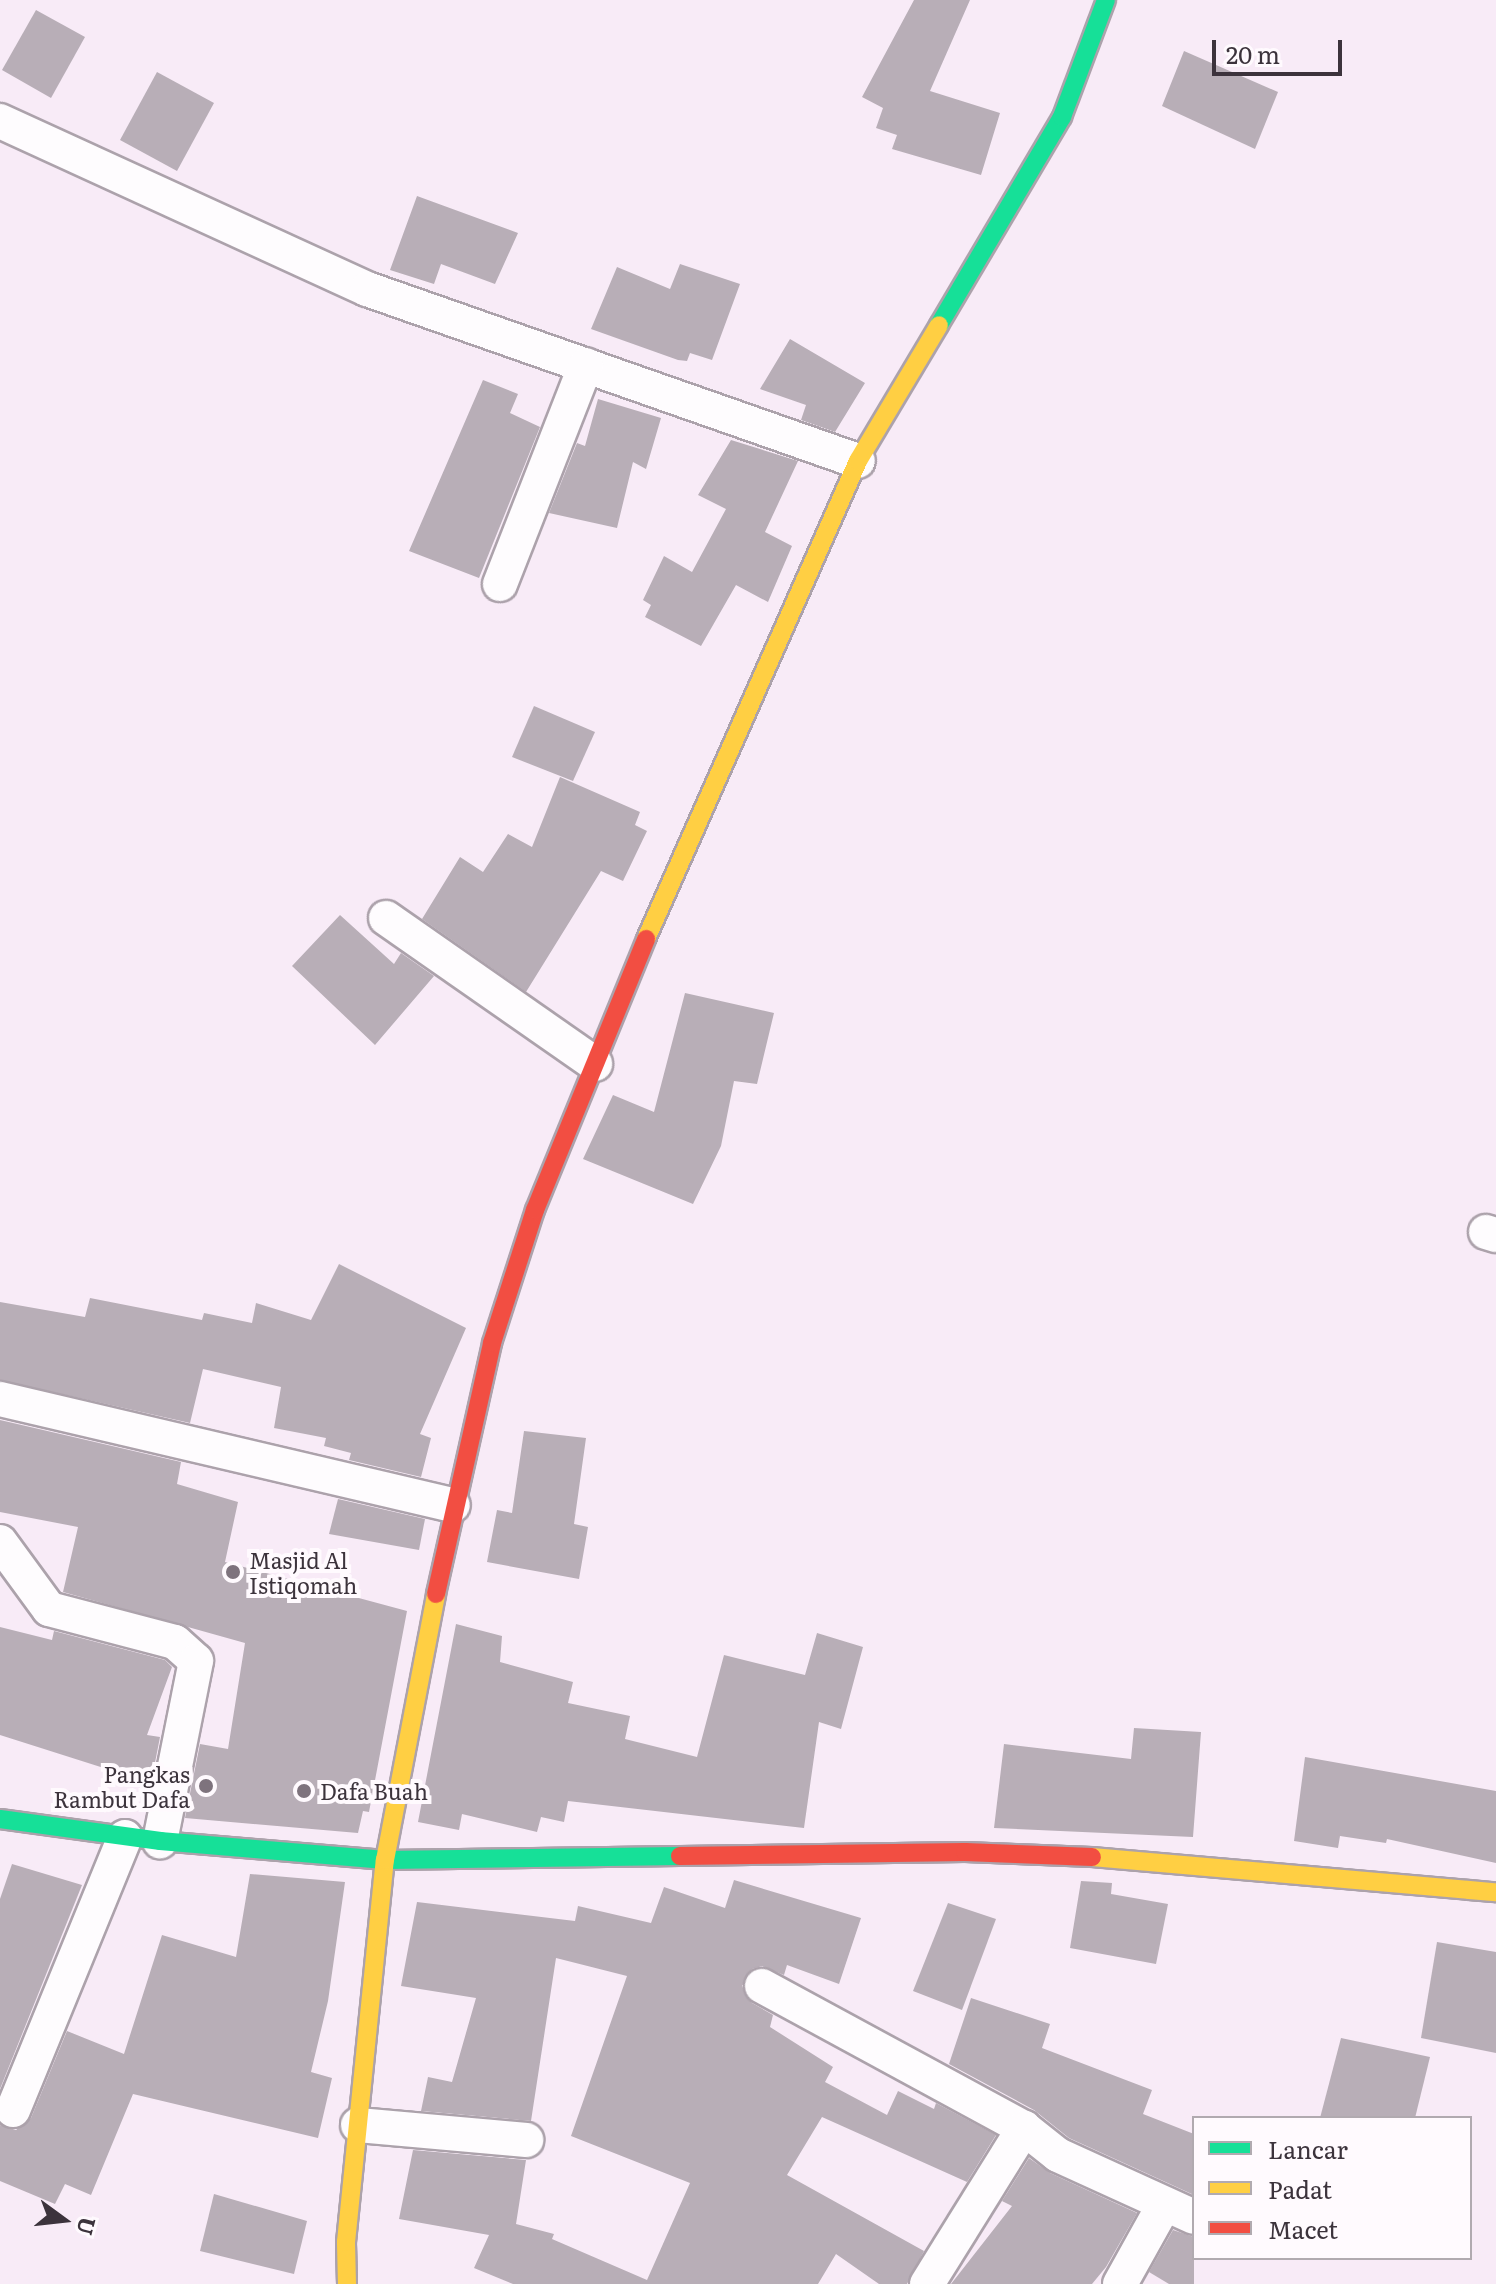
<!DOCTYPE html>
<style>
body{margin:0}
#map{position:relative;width:1496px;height:2284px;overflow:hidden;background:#f8ebf7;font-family:Literata,serif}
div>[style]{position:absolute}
.building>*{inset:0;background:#b8aeb7}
.roads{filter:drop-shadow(2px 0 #aca2ab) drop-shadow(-2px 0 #aca2ab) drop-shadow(0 2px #aca2ab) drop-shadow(0 -2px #aca2ab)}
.street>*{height:34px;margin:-17px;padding:0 17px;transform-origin:17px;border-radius:17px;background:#fefcfe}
.fast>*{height:18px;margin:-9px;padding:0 9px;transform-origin:9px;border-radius:9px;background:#16e098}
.slow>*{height:18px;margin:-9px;padding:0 9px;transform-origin:9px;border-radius:9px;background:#ffcf43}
.jam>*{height:18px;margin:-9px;padding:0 9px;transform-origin:9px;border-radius:9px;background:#f24e42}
.dots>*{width:22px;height:22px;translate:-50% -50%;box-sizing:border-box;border:4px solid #fffafe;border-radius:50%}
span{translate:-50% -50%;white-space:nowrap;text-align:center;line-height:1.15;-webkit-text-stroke:8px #fffafe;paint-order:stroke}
.poi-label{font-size:22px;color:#3c333c}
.left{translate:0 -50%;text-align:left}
.right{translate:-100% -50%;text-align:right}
.legend{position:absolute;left:1192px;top:2116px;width:280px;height:144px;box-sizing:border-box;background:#fffafe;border:2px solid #b1aab0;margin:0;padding:10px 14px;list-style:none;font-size:24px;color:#3c333c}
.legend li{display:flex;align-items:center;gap:16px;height:40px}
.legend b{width:40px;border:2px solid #b1aab0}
.north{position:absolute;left:24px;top:2180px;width:80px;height:80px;-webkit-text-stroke:6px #fffafe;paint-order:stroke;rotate:105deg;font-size:22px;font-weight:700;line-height:32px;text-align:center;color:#3c333c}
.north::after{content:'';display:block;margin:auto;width:28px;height:36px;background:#3c333c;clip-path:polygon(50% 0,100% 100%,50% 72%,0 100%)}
.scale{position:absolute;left:1212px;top:40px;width:130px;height:36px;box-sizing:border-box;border:4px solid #3c333c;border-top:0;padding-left:10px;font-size:24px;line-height:28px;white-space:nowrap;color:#3c333c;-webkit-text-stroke:6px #fffafe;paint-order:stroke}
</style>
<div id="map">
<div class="building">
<div style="clip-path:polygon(914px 0,970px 0,930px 91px,1000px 113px,981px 175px,892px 149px,897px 135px,876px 128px,883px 108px,862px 97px)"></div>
<div style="clip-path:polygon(36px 10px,85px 37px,51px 98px,2px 70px)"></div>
<div style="clip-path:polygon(1184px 51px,1278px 92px,1255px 149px,1162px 106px)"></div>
<div style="clip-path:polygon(157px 72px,214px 103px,177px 171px,120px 140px)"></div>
<div style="clip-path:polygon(417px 196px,518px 233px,495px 284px,441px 264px,434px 284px,390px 270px)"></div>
<div style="clip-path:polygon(680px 264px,740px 284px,712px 360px,690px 353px,687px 361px,678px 360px,591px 329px,617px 267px,670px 289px)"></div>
<div style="clip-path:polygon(790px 339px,865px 383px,835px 432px,801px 420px,806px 405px,760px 389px)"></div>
<div style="clip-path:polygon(483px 380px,518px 394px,510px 413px,540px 427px,479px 578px,409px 551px)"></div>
<div style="clip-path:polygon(598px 399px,661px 418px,646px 469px,633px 462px,617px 528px,549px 513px,577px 443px,585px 446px)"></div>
<div style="clip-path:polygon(731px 440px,798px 461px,765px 532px,792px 546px,768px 602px,736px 585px,701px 646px,645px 617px,651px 605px,643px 600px,664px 556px,692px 572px,726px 509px,698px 495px)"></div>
<div style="clip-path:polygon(534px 706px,595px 732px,573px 781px,512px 757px)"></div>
<div style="clip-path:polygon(560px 777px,640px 812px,635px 825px,647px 831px,623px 881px,601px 871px,526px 992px,422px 919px,460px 857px,483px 872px,508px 834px,532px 847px)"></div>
<div style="clip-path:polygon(340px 915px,394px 964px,401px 953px,434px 976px,375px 1045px,292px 966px)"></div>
<div style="clip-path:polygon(685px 993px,774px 1013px,757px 1084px,734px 1081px,721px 1146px,693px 1204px,583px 1159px,613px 1095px,654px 1112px)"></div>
<div style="clip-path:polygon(339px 1264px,466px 1328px,420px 1434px,431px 1438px,421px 1477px,349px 1460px,351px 1453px,324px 1446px,326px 1438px,274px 1428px,281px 1387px,203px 1369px,190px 1423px,0 1380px,0 1302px,85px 1317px,90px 1298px,202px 1320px,204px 1313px,252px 1323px,256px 1303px,311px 1320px)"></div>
<div style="clip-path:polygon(0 1420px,181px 1462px,177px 1484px,238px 1502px,225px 1562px,407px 1611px,369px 1812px,363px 1811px,358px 1833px,185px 1818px,200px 1744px,228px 1749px,245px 1643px,63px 1592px,78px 1527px,0 1512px)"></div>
<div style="clip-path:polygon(524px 1431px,586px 1438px,574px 1524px,588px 1527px,579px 1579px,487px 1562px,497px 1510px,512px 1513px)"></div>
<div style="clip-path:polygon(338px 1499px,425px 1519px,419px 1550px,329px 1534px)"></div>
<div style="clip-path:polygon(456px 1624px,502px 1636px,500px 1662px,573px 1682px,568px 1703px,630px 1716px,625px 1739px,697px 1757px,724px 1655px,805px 1675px,817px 1633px,863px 1647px,841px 1729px,819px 1722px,804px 1828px,568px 1801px,564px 1822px,541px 1817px,537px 1832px,462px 1814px,459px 1830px,418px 1822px)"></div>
<div style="clip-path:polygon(0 1627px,52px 1640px,54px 1631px,165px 1660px,172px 1667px,147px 1735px,160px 1737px,151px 1783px,0 1735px)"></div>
<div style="clip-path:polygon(1134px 1728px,1201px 1732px,1193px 1837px,994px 1828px,1004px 1744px,1131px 1759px)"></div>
<div style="clip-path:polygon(1305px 1757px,1496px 1791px,1496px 1863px,1387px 1839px,1386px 1843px,1340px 1836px,1338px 1848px,1294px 1841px)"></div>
<div style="clip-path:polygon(12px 1864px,82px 1885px,0 2089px,0 1899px)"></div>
<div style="clip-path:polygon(250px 1874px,345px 1882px,328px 2001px,311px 2072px,332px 2078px,318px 2138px,133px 2094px,91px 2195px,65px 2184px,55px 2204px,0 2181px,0 2125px,16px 2130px,31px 2118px,67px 2031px,124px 2054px,162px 1935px,236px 1957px)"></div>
<div style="clip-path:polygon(734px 1880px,861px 1918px,839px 1984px,787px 1965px,784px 1975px,762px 1966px,752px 1969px,742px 1986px,752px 2003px,773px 2015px,770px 2027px,833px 2067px,825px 2082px,887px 2115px,898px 2091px,934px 2109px,936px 2103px,996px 2135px,967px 2182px,822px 2117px,787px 2175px,924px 2251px,907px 2284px,879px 2284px,836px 2254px,818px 2284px,513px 2284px,474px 2268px,489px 2235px,399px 2219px,413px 2150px,526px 2160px,516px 2224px,554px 2234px,552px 2239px,647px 2280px,690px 2183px,571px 2136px,627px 1976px,556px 1958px,531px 2121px,421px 2111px,428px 2077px,452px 2082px,476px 1998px,401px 1986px,417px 1902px,575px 1921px,578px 1906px,651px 1923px,664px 1887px,725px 1908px)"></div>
<div style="clip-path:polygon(1081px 1881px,1112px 1883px,1111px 1894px,1168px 1904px,1156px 1964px,1070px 1948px)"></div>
<div style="clip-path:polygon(948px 1903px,996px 1919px,962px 2010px,913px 1991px)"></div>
<div style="clip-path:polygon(1437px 1942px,1496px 1952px,1496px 2053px,1421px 2038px)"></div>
<div style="clip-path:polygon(971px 1998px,1050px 2024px,1042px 2048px,1152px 2090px,1143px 2114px,1194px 2134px,1194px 2195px,1069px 2138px,1034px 2110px,949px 2064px)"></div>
<div style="clip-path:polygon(1341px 2038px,1430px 2057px,1415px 2118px,1320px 2118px)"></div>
<div style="clip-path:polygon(1029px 2158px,1050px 2173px,1137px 2213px,1106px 2267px,1092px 2284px,951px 2284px,1012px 2206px,1002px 2201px)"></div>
<div style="clip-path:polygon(214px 2194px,307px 2221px,294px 2274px,200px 2251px)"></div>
<div style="clip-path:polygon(1173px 2230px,1194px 2237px,1194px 2284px,1169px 2284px,1149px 2272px)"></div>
</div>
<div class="roads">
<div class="street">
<div style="left:0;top:121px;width:404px;rotate:24.6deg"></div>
<div style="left:367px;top:289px;width:520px;rotate:19.31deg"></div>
<div style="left:500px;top:584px;width:235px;rotate:-68.6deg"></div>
<div style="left:386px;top:918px;width:255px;rotate:34.9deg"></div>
<div style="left:1486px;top:1232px;width:10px;rotate:17deg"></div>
<div style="left:0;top:1399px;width:465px;rotate:13.2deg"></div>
<div style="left:0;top:1542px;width:83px;rotate:53.8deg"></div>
<div style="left:49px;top:1609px;width:130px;rotate:14.7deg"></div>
<div style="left:175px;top:1642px;width:28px;rotate:42deg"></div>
<div style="left:196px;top:1661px;width:184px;rotate:101.3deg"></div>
<div style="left:762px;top:1986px;width:298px;rotate:28.5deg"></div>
<div style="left:13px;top:2110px;width:295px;rotate:-67.7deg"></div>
<div style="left:358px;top:2125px;width:169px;rotate:5.1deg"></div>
<div style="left:927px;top:2284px;width:184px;rotate:-58.1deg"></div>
<div style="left:1024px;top:2128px;width:43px;rotate:38.5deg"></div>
<div style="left:1058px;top:2155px;width:149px;rotate:24.5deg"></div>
<div style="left:1120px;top:2284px;width:90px;rotate:-60.9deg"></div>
</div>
<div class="fast">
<div style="left:939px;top:325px;width:242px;rotate:-59.4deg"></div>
<div style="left:1062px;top:117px;width:125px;rotate:-69.4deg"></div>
<div style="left:0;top:1819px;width:162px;rotate:7.8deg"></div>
<div style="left:160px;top:1841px;width:226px;rotate:4.8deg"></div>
<div style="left:385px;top:1860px;width:295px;rotate:-0.8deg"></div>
</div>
<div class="slow">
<div style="left:646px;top:939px;width:523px;rotate:-66.08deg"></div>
<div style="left:858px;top:461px;width:158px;rotate:-59.2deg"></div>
<div style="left:1092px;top:1857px;width:406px;rotate:5deg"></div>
<div style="left:347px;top:2284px;width:42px;rotate:-91.4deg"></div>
<div style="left:346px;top:2242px;width:384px;rotate:-84.2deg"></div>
<div style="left:385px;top:1860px;width:271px;rotate:-79.1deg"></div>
</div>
<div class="jam">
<div style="left:436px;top:1594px;width:257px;rotate:-77.4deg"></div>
<div style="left:492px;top:1343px;width:140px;rotate:-72.1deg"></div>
<div style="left:535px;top:1210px;width:293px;rotate:-67.7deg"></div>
<div style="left:680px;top:1856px;width:285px;rotate:-0.8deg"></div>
<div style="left:965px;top:1852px;width:127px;rotate:2.3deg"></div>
</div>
</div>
<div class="dots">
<div style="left:233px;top:1572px;background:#7e737d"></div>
<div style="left:206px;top:1786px;background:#7e737d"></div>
<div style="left:304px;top:1791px;background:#7e737d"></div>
</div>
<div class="poi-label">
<span class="left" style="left:249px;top:1572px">Masjid Al<br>Istiqomah</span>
<span class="right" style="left:190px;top:1786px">Pangkas<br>Rambut Dafa</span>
<span class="left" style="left:320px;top:1791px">Dafa Buah</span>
</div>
<ul class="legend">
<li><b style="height:10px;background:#16e098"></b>Lancar</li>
<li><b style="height:10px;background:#ffcf43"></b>Padat</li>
<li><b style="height:10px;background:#f24e42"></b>Macet</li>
</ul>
<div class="north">U</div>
<div class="scale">20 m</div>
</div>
